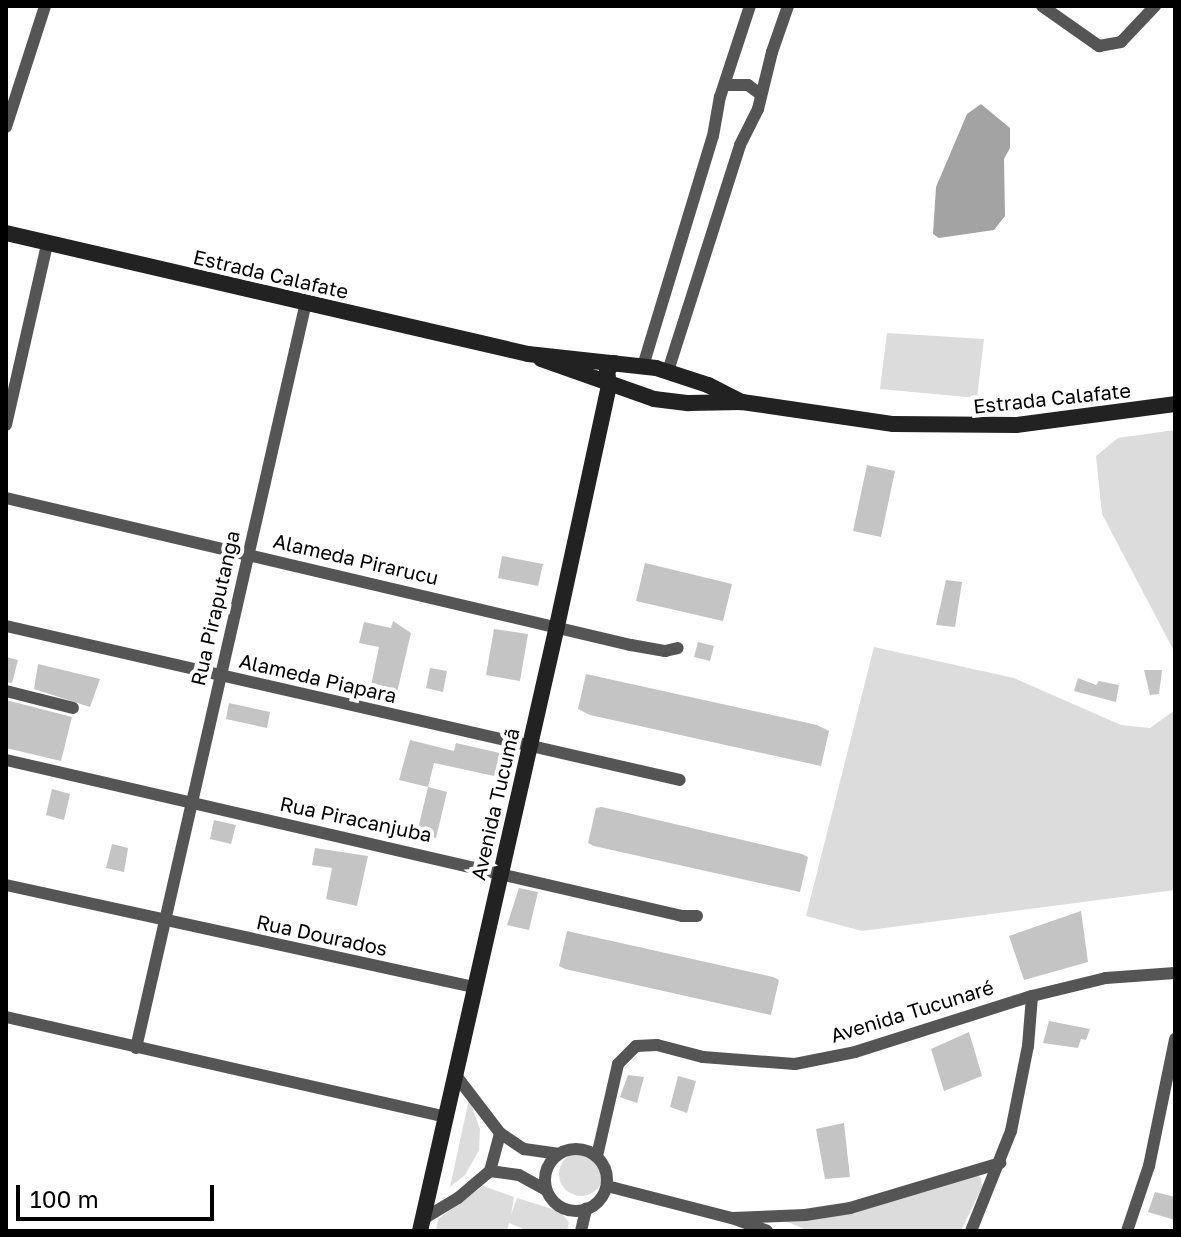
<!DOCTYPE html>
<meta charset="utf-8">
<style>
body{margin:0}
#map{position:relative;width:1181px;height:1237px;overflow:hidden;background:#fff;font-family:"Golos Text",sans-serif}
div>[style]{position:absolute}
.green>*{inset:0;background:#dcdcdc}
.round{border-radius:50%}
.water>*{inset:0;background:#a3a3a3}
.building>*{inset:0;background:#c4c4c4}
.street>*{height:12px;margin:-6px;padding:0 6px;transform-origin:6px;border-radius:6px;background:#555}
.street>.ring{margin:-6px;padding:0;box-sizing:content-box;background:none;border:12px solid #555;border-radius:50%}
.secondary>*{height:16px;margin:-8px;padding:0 8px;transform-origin:8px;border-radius:8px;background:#222}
span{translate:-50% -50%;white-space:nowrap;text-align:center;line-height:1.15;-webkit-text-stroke:8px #fff;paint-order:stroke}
.street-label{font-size:20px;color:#000}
.frame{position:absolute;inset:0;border:8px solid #000;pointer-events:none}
.scale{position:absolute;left:16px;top:1185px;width:198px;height:36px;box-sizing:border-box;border:4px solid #000;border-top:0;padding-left:10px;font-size:24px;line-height:28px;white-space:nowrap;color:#000;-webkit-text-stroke:6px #fff;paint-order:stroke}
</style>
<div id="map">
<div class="green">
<div style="clip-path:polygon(887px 333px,984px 339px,977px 398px,880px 389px)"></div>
<div style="clip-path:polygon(1175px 430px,1175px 653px,1102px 514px,1096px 456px,1118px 438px)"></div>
<div style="clip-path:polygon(874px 647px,1014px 678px,1121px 725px,1150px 728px,1175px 710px,1175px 890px,862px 931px,806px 916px)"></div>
<div style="clip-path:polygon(469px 1099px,480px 1129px,479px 1150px,465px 1175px,450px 1187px)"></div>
<div class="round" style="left:559px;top:1152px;width:44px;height:44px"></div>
<div style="clip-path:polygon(974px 1172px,981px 1178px,982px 1187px,961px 1231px,809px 1231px,783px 1220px)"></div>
<div style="clip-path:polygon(483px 1186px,514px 1197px,511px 1215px,517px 1198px,559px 1211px,569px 1222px,567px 1231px,528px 1231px,509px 1223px,507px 1231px,436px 1231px,438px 1219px)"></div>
</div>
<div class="water">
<div style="clip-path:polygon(981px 104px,1010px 128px,1010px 148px,1004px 159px,1005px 216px,994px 230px,939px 238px,933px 234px,936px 187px,967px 114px)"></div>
</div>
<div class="building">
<div style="clip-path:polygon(867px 465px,895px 471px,881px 537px,853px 531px)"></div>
<div style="clip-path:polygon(502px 556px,543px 564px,538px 586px,498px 578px)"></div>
<div style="clip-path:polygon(645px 563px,732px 584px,723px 621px,636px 601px)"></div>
<div style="clip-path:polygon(946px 580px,962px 582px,955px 627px,936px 625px)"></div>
<div style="clip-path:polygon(393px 621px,411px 633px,394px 705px,368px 700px,379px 647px,359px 643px,364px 622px,391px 628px)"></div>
<div style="clip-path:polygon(494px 629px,528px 634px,520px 681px,486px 675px)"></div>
<div style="clip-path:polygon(698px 642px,714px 646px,710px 661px,694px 657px)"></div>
<div style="clip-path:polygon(6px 657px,18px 660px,12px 683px,6px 682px)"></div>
<div style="clip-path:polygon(38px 664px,100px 679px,90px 707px,34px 689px)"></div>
<div style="clip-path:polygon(430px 668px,447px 671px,443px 692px,426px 688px)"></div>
<div style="clip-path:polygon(1144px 670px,1162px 670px,1159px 694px,1150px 695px)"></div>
<div style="clip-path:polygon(586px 674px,817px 725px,829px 731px,821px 766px,590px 715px,578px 709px)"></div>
<div style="clip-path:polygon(1078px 678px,1096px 685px,1099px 681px,1119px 685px,1116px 702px,1074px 691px)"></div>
<div style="clip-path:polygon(6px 700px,72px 717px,61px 761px,6px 748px)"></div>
<div style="clip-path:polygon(229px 703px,270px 712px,267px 728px,226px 719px)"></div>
<div style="clip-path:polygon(410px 740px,454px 751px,456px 743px,504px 754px,499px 777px,434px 763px,428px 787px,399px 780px)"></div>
<div style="clip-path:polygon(428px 787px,447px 792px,436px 838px,417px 833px)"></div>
<div style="clip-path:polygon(52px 789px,70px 794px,64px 820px,46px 815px)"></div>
<div style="clip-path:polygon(602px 807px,802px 854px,808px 857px,800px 892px,594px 846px,588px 843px,596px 808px)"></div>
<div style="clip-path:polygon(214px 820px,236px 825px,231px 844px,210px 839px)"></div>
<div style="clip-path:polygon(112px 844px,128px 848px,124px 872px,106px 868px)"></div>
<div style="clip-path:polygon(315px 848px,368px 856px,357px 906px,326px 899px,332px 868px,312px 865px)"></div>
<div style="clip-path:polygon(519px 888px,538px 892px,529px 930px,507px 925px)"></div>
<div style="clip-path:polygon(1081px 911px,1088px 962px,1024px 980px,1009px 936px)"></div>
<div style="clip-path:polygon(567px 931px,773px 977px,779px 980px,771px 1015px,565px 969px,559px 966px)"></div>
<div style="clip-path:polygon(1049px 1021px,1090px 1029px,1086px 1040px,1081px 1039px,1078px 1048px,1043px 1043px)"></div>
<div style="clip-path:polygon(969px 1032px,982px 1076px,944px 1091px,931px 1049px)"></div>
<div style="clip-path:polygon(628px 1075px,644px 1077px,637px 1103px,620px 1097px)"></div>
<div style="clip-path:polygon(678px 1076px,696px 1081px,687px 1113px,670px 1107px)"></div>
<div style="clip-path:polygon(844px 1123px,850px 1177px,825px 1179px,816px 1129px)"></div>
<div style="clip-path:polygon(1155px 1192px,1175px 1197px,1175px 1220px,1148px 1212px)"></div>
</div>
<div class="street">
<div style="left:1042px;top:6px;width:70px;rotate:35.1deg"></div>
<div style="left:1099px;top:46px;width:22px;rotate:-10deg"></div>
<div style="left:1121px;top:42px;width:50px;rotate:-46.6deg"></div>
<div style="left:725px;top:85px;width:23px"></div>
<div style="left:748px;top:85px;width:15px;rotate:37deg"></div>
<div style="left:6px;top:127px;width:127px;rotate:-72.1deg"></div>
<div style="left:643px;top:366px;width:240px;rotate:-73.1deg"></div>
<div style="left:713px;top:136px;width:40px;rotate:-80deg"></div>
<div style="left:720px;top:97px;width:96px;rotate:-71.8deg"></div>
<div style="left:668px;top:371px;width:237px;rotate:-72.3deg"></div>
<div style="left:740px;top:145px;width:40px;rotate:-63.4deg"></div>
<div style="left:758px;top:109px;width:59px;rotate:-76.2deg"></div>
<div style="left:772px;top:52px;width:49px;rotate:-70.8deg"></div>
<div style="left:6px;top:425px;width:186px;rotate:-77.2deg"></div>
<div style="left:6px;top:498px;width:642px;rotate:13.24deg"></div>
<div style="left:631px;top:645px;width:35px;rotate:10deg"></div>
<div style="left:665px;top:651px;width:13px;rotate:-13deg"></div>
<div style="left:6px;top:626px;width:691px;rotate:12.87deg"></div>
<div style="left:6px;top:691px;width:69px;rotate:14.2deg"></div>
<div style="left:6px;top:760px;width:694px;rotate:12.99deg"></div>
<div style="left:682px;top:916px;width:15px"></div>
<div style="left:6px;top:885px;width:478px;rotate:12.3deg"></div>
<div style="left:6px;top:1017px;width:450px;rotate:12.8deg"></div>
<div style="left:136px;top:1048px;width:765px;rotate:-77.16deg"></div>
<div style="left:454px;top:1073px;width:76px;rotate:52.5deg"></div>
<div style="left:500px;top:1133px;width:29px;rotate:34deg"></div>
<div style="left:524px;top:1149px;width:34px;rotate:8deg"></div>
<div class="ring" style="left:545px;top:1149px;width:50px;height:50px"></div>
<div style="left:597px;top:1156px;width:94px;rotate:-77.1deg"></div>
<div style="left:618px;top:1064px;width:25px;rotate:-45deg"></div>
<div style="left:636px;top:1046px;width:21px;rotate:-3deg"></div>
<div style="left:657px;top:1045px;width:48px;rotate:14.6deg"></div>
<div style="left:703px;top:1057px;width:92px;rotate:4.4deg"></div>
<div style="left:795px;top:1064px;width:61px;rotate:-11.3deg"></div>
<div style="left:855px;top:1052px;width:186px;rotate:-17.6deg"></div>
<div style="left:1032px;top:996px;width:76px;rotate:-13.7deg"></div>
<div style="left:1106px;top:978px;width:69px;rotate:-4.1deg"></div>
<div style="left:490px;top:1171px;width:39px;rotate:-75deg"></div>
<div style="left:607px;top:1186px;width:129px;rotate:14.4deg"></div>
<div style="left:732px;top:1218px;width:37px;rotate:20deg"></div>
<div style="left:732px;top:1218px;width:73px;rotate:-2.4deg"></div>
<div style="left:805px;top:1215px;width:46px;rotate:-8.8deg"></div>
<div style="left:850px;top:1208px;width:157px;rotate:-16.7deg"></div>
<div style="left:423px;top:1219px;width:41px;rotate:-31deg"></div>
<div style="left:458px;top:1198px;width:42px;rotate:-40.2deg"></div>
<div style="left:490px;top:1171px;width:29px;rotate:8deg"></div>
<div style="left:519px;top:1175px;width:31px;rotate:29deg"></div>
<div style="left:581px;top:1231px;width:23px;rotate:-77deg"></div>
<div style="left:971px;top:1231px;width:108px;rotate:-68.2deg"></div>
<div style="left:1011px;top:1131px;width:87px;rotate:-78.7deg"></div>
<div style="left:1028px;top:1046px;width:50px;rotate:-85.4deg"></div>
<div style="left:1127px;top:1231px;width:69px;rotate:-71.3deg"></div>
<div style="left:1149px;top:1166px;width:130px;rotate:-78.4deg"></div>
</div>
<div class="secondary">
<div style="left:6px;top:233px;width:536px;rotate:13.05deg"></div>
<div style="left:528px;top:354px;width:129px;rotate:6.2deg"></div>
<div style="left:656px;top:368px;width:55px;rotate:18.1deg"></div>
<div style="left:708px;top:385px;width:38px;rotate:27deg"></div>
<div style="left:541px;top:359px;width:120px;rotate:19.5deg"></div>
<div style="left:654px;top:399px;width:35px;rotate:7deg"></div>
<div style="left:689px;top:403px;width:53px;rotate:-1.1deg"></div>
<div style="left:742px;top:402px;width:153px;rotate:8.3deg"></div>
<div style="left:893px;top:424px;width:123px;rotate:0.5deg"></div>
<div style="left:1016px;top:425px;width:160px;rotate:-7.5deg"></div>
<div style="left:420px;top:1231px;width:620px;rotate:-77.24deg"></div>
<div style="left:557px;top:626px;width:246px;rotate:-77.8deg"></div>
<div style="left:609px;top:386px;width:16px;rotate:-97deg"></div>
<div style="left:607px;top:370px;width:10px;rotate:-45deg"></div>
</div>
<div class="street-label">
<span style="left:271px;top:274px;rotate:13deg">Estrada Calafate</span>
<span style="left:1052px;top:398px;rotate:-6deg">Estrada Calafate</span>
<span style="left:356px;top:559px;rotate:13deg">Alameda Pirarucu</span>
<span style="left:215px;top:608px;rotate:-77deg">Rua Piraputanga</span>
<span style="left:318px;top:678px;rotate:13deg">Alameda Piapara</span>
<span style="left:495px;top:804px;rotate:-77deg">Avenida Tucumã</span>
<span style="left:356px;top:819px;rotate:12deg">Rua Piracanjuba</span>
<span style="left:322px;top:935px;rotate:12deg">Rua Dourados</span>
<span style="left:912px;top:1011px;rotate:-17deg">Avenida Tucunaré</span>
</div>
<div class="frame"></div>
<div class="scale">100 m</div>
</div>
